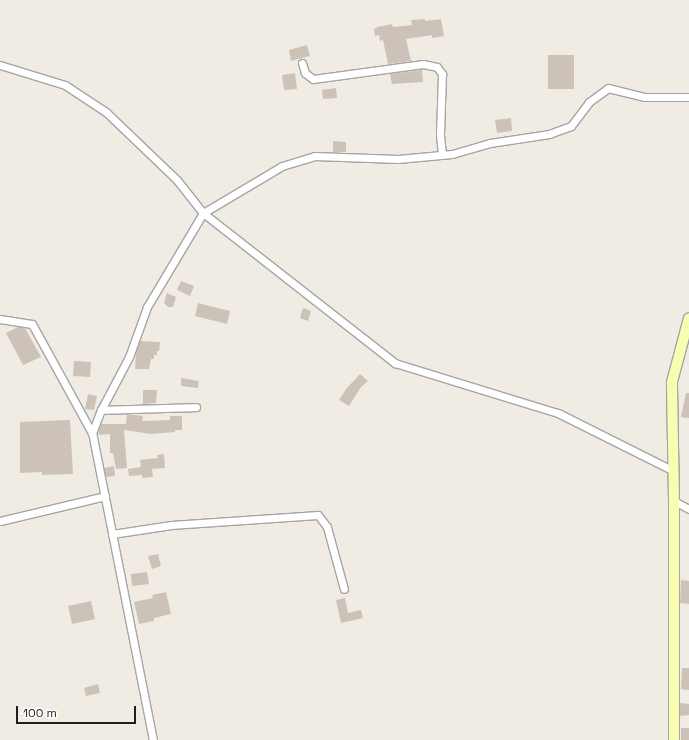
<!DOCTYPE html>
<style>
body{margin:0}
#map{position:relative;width:689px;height:740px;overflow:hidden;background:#f0ece3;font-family:"Space Grotesk",sans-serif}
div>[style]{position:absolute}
.building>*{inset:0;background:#ccc2b8}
.roads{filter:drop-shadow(1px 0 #a5a5a5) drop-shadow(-1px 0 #a5a5a5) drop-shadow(0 1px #a5a5a5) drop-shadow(0 -1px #a5a5a5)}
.street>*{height:7px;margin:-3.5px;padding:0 3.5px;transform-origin:3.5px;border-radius:3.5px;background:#fff}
.secondary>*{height:10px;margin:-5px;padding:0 5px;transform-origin:5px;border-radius:5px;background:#f7feb2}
span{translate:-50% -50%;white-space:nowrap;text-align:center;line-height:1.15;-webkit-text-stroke:4px #fff;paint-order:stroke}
.scale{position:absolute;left:16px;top:706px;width:120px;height:18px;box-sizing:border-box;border:2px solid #1e1e1e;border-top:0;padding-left:5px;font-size:12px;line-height:14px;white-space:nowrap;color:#1e1e1e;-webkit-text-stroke:3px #fff;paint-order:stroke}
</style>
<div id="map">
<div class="building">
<div style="clip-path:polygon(425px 19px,425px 21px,441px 19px,444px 36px,432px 38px,432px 35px,406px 39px,411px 61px,388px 64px,383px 40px,380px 41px,379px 35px,375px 36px,374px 29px,377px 28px,377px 27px,392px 24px,393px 27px,412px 25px,411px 20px)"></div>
<div style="clip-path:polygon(307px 45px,310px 56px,291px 61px,289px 50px)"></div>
<div style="clip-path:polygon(548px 55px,574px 55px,574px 89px,548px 89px)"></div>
<div style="clip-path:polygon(422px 70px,423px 82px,392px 84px,390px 74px)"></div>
<div style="clip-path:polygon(295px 73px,297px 89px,284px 90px,282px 75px)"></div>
<div style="clip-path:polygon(336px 88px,337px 98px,323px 99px,322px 90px)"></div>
<div style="clip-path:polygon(511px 118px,512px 131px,497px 133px,495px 120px)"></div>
<div style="clip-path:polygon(333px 141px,346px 142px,346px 152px,333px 152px)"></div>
<div style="clip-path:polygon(181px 281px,194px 286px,190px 296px,177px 290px)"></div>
<div style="clip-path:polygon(167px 293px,176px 297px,173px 307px,168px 307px,164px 303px)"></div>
<div style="clip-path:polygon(198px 303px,230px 311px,227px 324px,195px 316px)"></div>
<div style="clip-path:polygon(303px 308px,311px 311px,308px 321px,300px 318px)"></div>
<div style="clip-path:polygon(18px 327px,25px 328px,41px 357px,23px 365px,6px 333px)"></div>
<div style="clip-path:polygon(140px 341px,160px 342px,159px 351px,157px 351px,157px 355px,154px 355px,154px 359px,151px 359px,149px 369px,135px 369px,136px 354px)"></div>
<div style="clip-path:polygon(74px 361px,91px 362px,90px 377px,73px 376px)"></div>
<div style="clip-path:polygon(360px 374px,368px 381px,361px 387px,349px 406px,339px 400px,346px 389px)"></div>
<div style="clip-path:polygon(181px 378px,199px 381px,198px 388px,181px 386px)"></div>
<div style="clip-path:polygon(143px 390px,157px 390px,156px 403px,143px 404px)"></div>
<div style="clip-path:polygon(686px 393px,689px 393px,689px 418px,681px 417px)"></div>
<div style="clip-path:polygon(88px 394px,97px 396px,94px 410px,85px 409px)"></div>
<div style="clip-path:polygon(127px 414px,143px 416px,142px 421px,170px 420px,170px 416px,182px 416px,182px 430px,175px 430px,175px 432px,151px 434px,124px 430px,127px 468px,116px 469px,113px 453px,110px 453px,110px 434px,99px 435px,98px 430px,101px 424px,126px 424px)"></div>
<div style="clip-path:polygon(70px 420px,73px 474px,42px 475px,42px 472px,20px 473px,20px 422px)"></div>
<div style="clip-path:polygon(164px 454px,165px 468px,152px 469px,153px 477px,142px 478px,142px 475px,129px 476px,128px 469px,141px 467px,140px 460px,158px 458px,157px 455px)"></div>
<div style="clip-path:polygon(114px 466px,115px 476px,106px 477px,104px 468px)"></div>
<div style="clip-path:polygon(158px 554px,161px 566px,152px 569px,148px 556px)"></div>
<div style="clip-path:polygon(147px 572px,149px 584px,132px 586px,131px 574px)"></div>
<div style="clip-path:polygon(681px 580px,689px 581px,689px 604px,680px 603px)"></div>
<div style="clip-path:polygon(166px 592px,171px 614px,154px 618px,154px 621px,139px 624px,134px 602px,153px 598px,152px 595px)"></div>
<div style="clip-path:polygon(345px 598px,348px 613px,361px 610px,363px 618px,341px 623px,336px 600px)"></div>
<div style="clip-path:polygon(91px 601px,95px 619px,72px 624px,68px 606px)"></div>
<div style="clip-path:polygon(682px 668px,689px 668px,689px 690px,681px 689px)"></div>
<div style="clip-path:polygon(98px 684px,100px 693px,86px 696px,84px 688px)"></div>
<div style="clip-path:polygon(680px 703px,689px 704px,689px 715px,680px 716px)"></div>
<div style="clip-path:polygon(681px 728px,689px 728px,689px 740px,681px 740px)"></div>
</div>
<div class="roads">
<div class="street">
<div style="left:302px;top:63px;width:10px;rotate:73deg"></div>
<div style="left:305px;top:73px;width:10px;rotate:37deg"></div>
<div style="left:313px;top:79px;width:111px;rotate:-7.8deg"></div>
<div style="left:423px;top:64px;width:14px;rotate:12deg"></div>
<div style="left:437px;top:67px;width:9px;rotate:54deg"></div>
<div style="left:442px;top:74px;width:61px;rotate:91.9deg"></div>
<div style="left:440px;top:135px;width:20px;rotate:84deg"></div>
<div style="left:0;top:65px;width:68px;rotate:17.1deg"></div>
<div style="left:65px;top:85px;width:49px;rotate:33.4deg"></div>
<div style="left:106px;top:112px;width:98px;rotate:43.8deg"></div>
<div style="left:177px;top:180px;width:42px;rotate:51.8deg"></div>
<div style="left:203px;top:213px;width:244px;rotate:38deg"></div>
<div style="left:395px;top:363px;width:170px;rotate:17.1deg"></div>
<div style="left:558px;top:413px;width:127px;rotate:26.6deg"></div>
<div style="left:0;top:319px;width:32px;rotate:9deg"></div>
<div style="left:32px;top:324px;width:124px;rotate:61.2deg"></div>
<div style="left:101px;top:410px;width:95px;rotate:-1.8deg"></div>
<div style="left:674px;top:501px;width:17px;rotate:28deg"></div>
<div style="left:0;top:521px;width:108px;rotate:-13.4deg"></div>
<div style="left:112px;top:534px;width:60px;rotate:-8.7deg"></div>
<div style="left:171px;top:525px;width:147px;rotate:-3.9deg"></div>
<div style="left:318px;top:515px;width:15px;rotate:53deg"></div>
<div style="left:327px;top:527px;width:64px;rotate:74.7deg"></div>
<div style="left:153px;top:740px;width:313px;rotate:-101.2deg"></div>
<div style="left:92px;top:433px;width:25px;rotate:-69deg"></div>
<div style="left:101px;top:410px;width:60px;rotate:-62.2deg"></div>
<div style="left:129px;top:357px;width:53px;rotate:-70.2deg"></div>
<div style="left:147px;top:307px;width:109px;rotate:-59.2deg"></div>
<div style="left:203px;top:213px;width:92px;rotate:-30.7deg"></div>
<div style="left:282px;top:166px;width:34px;rotate:-17deg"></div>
<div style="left:315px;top:156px;width:83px;rotate:2.1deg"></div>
<div style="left:398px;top:159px;width:54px;rotate:-5.3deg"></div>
<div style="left:452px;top:154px;width:40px;rotate:-16deg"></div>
<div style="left:490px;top:143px;width:60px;rotate:-8.7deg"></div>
<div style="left:549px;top:134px;width:23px;rotate:-20deg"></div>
<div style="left:571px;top:126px;width:30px;rotate:-53deg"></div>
<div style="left:589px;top:102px;width:24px;rotate:-36deg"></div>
<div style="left:608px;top:88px;width:37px;rotate:14deg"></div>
<div style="left:644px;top:97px;width:45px"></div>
</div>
<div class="secondary">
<div style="left:674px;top:740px;width:239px;rotate:-90deg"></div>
<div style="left:674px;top:501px;width:119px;rotate:-91deg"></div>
<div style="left:672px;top:382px;width:66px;rotate:-75.1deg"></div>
</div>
</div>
<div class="scale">100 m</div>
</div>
